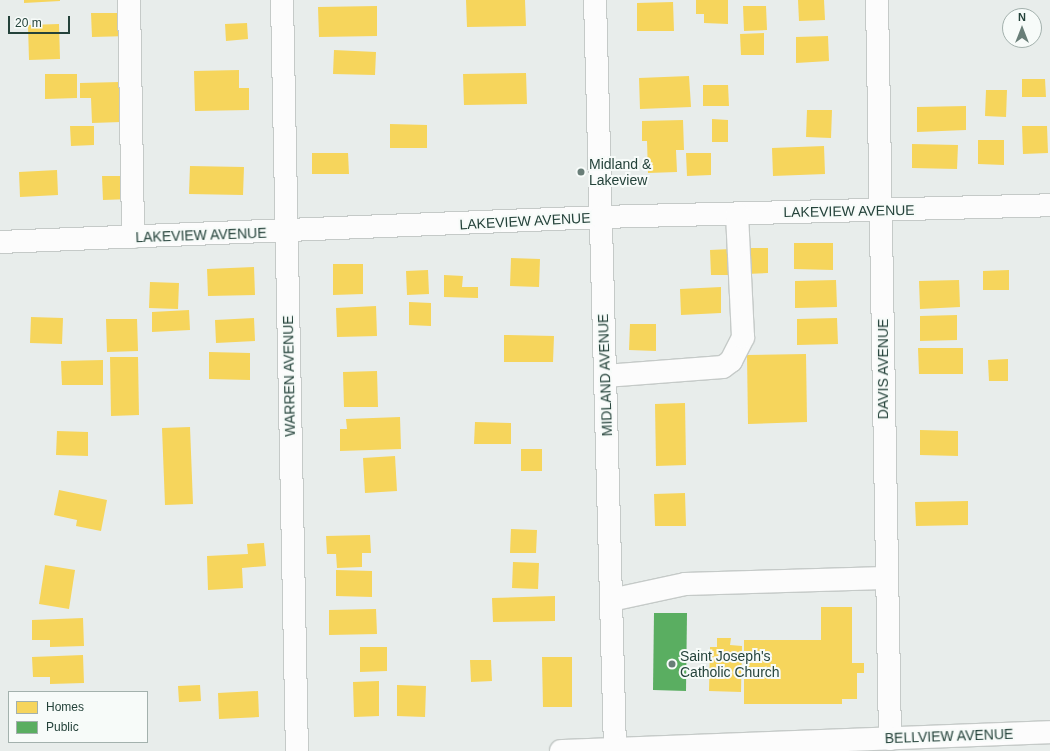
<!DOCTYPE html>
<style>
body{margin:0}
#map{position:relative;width:1050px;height:751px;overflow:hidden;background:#e8edeb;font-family:Arial,sans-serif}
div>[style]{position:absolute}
.homes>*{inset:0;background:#f6d55c}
.public>*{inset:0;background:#5aae61}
.roads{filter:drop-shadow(1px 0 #c5cac8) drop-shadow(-1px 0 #c5cac8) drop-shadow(0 1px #c5cac8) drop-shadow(0 -1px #c5cac8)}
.minor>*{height:22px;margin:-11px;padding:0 11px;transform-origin:11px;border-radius:11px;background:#fcfcfc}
.dots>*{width:11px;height:11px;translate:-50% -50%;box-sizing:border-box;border:2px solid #f7fbf9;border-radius:50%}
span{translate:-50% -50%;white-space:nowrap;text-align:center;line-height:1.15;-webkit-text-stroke:4px #f7fbf9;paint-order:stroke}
.poi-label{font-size:14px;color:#24423a}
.left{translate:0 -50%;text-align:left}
.street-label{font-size:14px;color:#24423a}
.legend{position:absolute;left:8px;top:691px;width:140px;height:52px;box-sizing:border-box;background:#f7fbf9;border:1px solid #a3b1ad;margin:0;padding:5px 7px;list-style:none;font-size:12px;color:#24423a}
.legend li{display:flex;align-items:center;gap:8px;height:20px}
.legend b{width:20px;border:1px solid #a3b1ad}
.north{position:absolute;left:1002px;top:8px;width:40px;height:40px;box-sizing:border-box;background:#f7fbf9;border:1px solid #a3b1ad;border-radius:50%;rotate:0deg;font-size:11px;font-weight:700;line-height:16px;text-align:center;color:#24423a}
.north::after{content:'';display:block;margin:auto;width:14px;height:18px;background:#697e78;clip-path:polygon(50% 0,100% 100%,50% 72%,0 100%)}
.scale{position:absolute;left:8px;top:16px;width:62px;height:18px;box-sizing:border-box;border:2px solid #24423a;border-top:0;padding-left:5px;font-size:12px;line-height:14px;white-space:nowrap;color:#24423a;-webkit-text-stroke:3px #f7fbf9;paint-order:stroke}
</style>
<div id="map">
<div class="homes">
<div style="clip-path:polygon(24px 0,60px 0,60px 1px,24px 3px)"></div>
<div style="clip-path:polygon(466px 0,525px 0,526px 26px,467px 27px)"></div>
<div style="clip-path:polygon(696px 0,728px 0,728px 24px,704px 23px,704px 14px,696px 14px)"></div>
<div style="clip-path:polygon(798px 0,824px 0,825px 20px,799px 21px)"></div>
<div style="clip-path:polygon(673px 2px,674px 31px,637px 31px,637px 3px)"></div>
<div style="clip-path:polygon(377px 6px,377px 36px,319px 37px,318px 7px)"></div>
<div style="clip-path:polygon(743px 6px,766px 6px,767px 30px,744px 31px)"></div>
<div style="clip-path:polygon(91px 13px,128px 13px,129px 36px,92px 37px)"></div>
<div style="clip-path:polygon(247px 23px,248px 39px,226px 41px,225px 24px)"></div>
<div style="clip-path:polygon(59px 24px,60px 59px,29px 60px,28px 25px)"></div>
<div style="clip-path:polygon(764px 33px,764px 55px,741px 55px,740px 34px)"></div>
<div style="clip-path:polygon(828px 36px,829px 61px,796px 63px,796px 37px)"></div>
<div style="clip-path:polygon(334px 50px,376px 52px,375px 75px,333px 74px)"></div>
<div style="clip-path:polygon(239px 70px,239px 88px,249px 88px,249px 110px,195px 111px,194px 71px)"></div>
<div style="clip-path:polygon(526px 73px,527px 104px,464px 105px,463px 74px)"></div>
<div style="clip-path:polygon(45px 74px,77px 74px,77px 98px,45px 99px)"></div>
<div style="clip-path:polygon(689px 76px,691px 107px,640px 109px,639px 78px)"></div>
<div style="clip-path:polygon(1022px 79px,1045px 79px,1046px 97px,1022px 97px)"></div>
<div style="clip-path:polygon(120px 82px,121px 122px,92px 123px,91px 98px,80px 98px,80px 83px)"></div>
<div style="clip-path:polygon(703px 85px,728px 85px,729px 106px,703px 106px)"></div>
<div style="clip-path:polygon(986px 90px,1007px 90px,1006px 117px,985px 116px)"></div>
<div style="clip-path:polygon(966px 106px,966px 130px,917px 132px,917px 107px)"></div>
<div style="clip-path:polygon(807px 110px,832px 110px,831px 138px,806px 137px)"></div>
<div style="clip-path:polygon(712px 119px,728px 120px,728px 142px,712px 142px)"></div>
<div style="clip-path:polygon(683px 120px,684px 150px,676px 150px,677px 172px,648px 173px,647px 141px,642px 141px,642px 121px)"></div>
<div style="clip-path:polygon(390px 124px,427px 125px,427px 148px,390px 148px)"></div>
<div style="clip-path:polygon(70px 126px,94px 126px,94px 145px,71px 146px)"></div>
<div style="clip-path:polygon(1022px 126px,1047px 126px,1048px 153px,1023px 154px)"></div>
<div style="clip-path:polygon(978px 140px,1004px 140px,1004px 165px,978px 164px)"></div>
<div style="clip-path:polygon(912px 144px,958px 145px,957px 169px,912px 168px)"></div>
<div style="clip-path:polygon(824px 146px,825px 174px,773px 176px,772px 148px)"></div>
<div style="clip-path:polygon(312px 153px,348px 153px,349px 174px,312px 174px)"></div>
<div style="clip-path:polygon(686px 153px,711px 153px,711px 175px,687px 176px)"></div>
<div style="clip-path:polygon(190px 166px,244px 167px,243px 195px,189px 194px)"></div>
<div style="clip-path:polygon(57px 170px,58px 195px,20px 197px,19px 172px)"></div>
<div style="clip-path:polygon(102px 176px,130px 176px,131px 199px,103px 200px)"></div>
<div style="clip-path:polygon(794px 243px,833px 243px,833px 270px,794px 269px)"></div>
<div style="clip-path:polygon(745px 248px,768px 248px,768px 273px,746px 274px)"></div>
<div style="clip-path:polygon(731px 249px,731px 275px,711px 275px,710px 250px)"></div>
<div style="clip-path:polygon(511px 258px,540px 259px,539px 287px,510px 286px)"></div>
<div style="clip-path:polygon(333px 264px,363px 264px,363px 294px,333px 295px)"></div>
<div style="clip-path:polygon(254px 267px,255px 295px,208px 296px,207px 269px)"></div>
<div style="clip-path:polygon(428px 270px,429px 294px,407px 295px,406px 271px)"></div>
<div style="clip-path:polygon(1009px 270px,1009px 290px,983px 290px,983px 271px)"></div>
<div style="clip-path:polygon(444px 275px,463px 276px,462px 287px,478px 287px,478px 298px,444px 297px)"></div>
<div style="clip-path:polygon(836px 280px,837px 307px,795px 308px,795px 281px)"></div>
<div style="clip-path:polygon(959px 280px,960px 307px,920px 309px,919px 281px)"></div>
<div style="clip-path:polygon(150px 282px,179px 283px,178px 309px,149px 308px)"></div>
<div style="clip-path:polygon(721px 287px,721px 313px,681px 315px,680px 289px)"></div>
<div style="clip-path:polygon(409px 302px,431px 303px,431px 326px,409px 325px)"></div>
<div style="clip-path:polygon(376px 306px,377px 336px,337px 337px,336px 308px)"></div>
<div style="clip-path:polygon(189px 310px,190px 330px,152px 332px,152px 312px)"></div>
<div style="clip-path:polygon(957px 315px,957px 340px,920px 341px,920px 316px)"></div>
<div style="clip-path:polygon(31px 317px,63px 318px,62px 344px,30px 343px)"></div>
<div style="clip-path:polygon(254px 318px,255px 341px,216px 343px,215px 320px)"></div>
<div style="clip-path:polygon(837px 318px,838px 344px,797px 345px,797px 319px)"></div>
<div style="clip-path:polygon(106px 319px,137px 319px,138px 351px,107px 352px)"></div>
<div style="clip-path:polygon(630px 324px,656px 324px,656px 351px,629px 350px)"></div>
<div style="clip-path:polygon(504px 335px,554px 336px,553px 362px,504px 362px)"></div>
<div style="clip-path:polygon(918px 348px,963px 348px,963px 374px,919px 374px)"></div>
<div style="clip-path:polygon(209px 352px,250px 353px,250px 380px,209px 379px)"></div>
<div style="clip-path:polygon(806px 354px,807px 422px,748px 424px,747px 355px)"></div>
<div style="clip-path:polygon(110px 357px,138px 357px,139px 415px,111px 416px)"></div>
<div style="clip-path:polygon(1008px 359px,1008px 381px,989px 381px,988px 360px)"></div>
<div style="clip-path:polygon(103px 360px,103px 385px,62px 385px,61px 361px)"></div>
<div style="clip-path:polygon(377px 371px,378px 407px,344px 407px,343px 372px)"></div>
<div style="clip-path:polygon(685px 403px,686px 465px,656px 466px,655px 404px)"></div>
<div style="clip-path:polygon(400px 417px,401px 449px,340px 451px,340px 429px,347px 429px,346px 419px)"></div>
<div style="clip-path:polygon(475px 422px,511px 423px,511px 444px,474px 444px)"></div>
<div style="clip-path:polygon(190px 427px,193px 504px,165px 505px,162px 428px)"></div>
<div style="clip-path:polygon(920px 430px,958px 431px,958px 456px,920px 455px)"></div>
<div style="clip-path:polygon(57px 431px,88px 432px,88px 456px,56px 455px)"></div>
<div style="clip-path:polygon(521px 449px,542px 449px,542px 471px,521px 471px)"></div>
<div style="clip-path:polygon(395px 456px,397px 491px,365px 493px,363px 458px)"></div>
<div style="clip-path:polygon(59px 490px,107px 500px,101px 531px,76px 526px,77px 520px,54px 515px)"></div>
<div style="clip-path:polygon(685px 493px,686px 526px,655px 526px,654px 494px)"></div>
<div style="clip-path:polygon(968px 501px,968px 525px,916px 526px,915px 502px)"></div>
<div style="clip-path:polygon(511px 529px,537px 530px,536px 553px,510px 553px)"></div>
<div style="clip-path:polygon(370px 535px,371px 553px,362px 553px,362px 567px,337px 568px,336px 554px,327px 554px,326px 536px)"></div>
<div style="clip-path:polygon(264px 543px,266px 566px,242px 568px,243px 588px,208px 590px,207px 556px,248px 554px,247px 544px)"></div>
<div style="clip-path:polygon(513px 562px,539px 563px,538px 589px,512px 588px)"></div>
<div style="clip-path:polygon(45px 565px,75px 570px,69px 609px,39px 604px)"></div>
<div style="clip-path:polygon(336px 570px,372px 571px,372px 597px,336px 596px)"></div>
<div style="clip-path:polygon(555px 596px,555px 621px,493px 622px,492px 598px)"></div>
<div style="clip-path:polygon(821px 607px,852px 607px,852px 663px,864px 663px,864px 673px,857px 673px,857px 699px,842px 699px,842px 704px,744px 704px,744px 640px,821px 640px)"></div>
<div style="clip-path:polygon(376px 609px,377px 634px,329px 635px,329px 610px)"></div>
<div style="clip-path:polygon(83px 618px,84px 646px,50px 647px,50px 640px,32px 640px,32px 620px)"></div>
<div style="clip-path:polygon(717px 638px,731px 638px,730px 645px,742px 646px,741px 692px,709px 691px,710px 647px,717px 647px)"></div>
<div style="clip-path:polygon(360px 647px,387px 647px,387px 671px,360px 672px)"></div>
<div style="clip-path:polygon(83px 655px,84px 683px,50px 684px,50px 677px,33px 677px,32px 657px)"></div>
<div style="clip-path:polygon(542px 657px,572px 657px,572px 707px,543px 707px)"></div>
<div style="clip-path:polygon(470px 660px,491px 660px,492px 681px,471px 682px)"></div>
<div style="clip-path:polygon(379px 681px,379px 716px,354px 717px,353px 682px)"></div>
<div style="clip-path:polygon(200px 685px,201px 701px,179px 702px,178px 686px)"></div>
<div style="clip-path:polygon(397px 685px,426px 686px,425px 717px,397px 716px)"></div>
<div style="clip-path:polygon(258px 691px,259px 717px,219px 719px,218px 693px)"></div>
</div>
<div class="public">
<div style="clip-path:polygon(654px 613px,687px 613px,686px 691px,653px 690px)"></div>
</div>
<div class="roads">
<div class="minor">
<div style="left:129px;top:0;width:237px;rotate:89deg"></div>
<div style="left:282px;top:0;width:751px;rotate:88.86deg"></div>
<div style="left:595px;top:0;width:751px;rotate:88.47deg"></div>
<div style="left:877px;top:0;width:739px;rotate:88.99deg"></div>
<div style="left:0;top:242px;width:602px;rotate:-2.38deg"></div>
<div style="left:601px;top:217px;width:449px;rotate:-1.5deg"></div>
<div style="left:605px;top:376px;width:118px;rotate:-4.4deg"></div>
<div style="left:723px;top:367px;width:10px;rotate:-37deg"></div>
<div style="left:731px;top:361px;width:27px;rotate:-63deg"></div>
<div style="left:743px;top:337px;width:123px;rotate:-92.8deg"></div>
<div style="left:611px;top:600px;width:76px;rotate:-12.2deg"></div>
<div style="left:685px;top:584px;width:200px;rotate:-1.7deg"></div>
<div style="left:561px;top:751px;width:489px;rotate:-2.2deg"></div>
</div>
</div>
<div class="dots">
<div style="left:581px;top:172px;background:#697e78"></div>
<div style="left:672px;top:664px;background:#697e78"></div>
</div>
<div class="poi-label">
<span class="left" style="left:589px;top:172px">Midland &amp;<br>Lakeview</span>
<span class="left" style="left:680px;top:664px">Saint Joseph's<br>Catholic Church</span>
</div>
<div class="street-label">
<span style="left:849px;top:211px;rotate:-1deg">LAKEVIEW AVENUE</span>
<span style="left:525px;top:221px;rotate:-3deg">LAKEVIEW AVENUE</span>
<span style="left:201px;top:235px;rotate:-2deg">LAKEVIEW AVENUE</span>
<span style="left:883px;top:369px;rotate:-90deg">DAVIS AVENUE</span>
<span style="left:605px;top:375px;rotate:-92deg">MIDLAND AVENUE</span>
<span style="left:289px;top:376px;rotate:-91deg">WARREN AVENUE</span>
<span style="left:949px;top:736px;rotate:-2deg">BELLVIEW AVENUE</span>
</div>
<ul class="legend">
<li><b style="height:11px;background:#f6d55c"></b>Homes</li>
<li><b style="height:11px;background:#5aae61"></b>Public</li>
</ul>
<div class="north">N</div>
<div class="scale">20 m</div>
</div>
